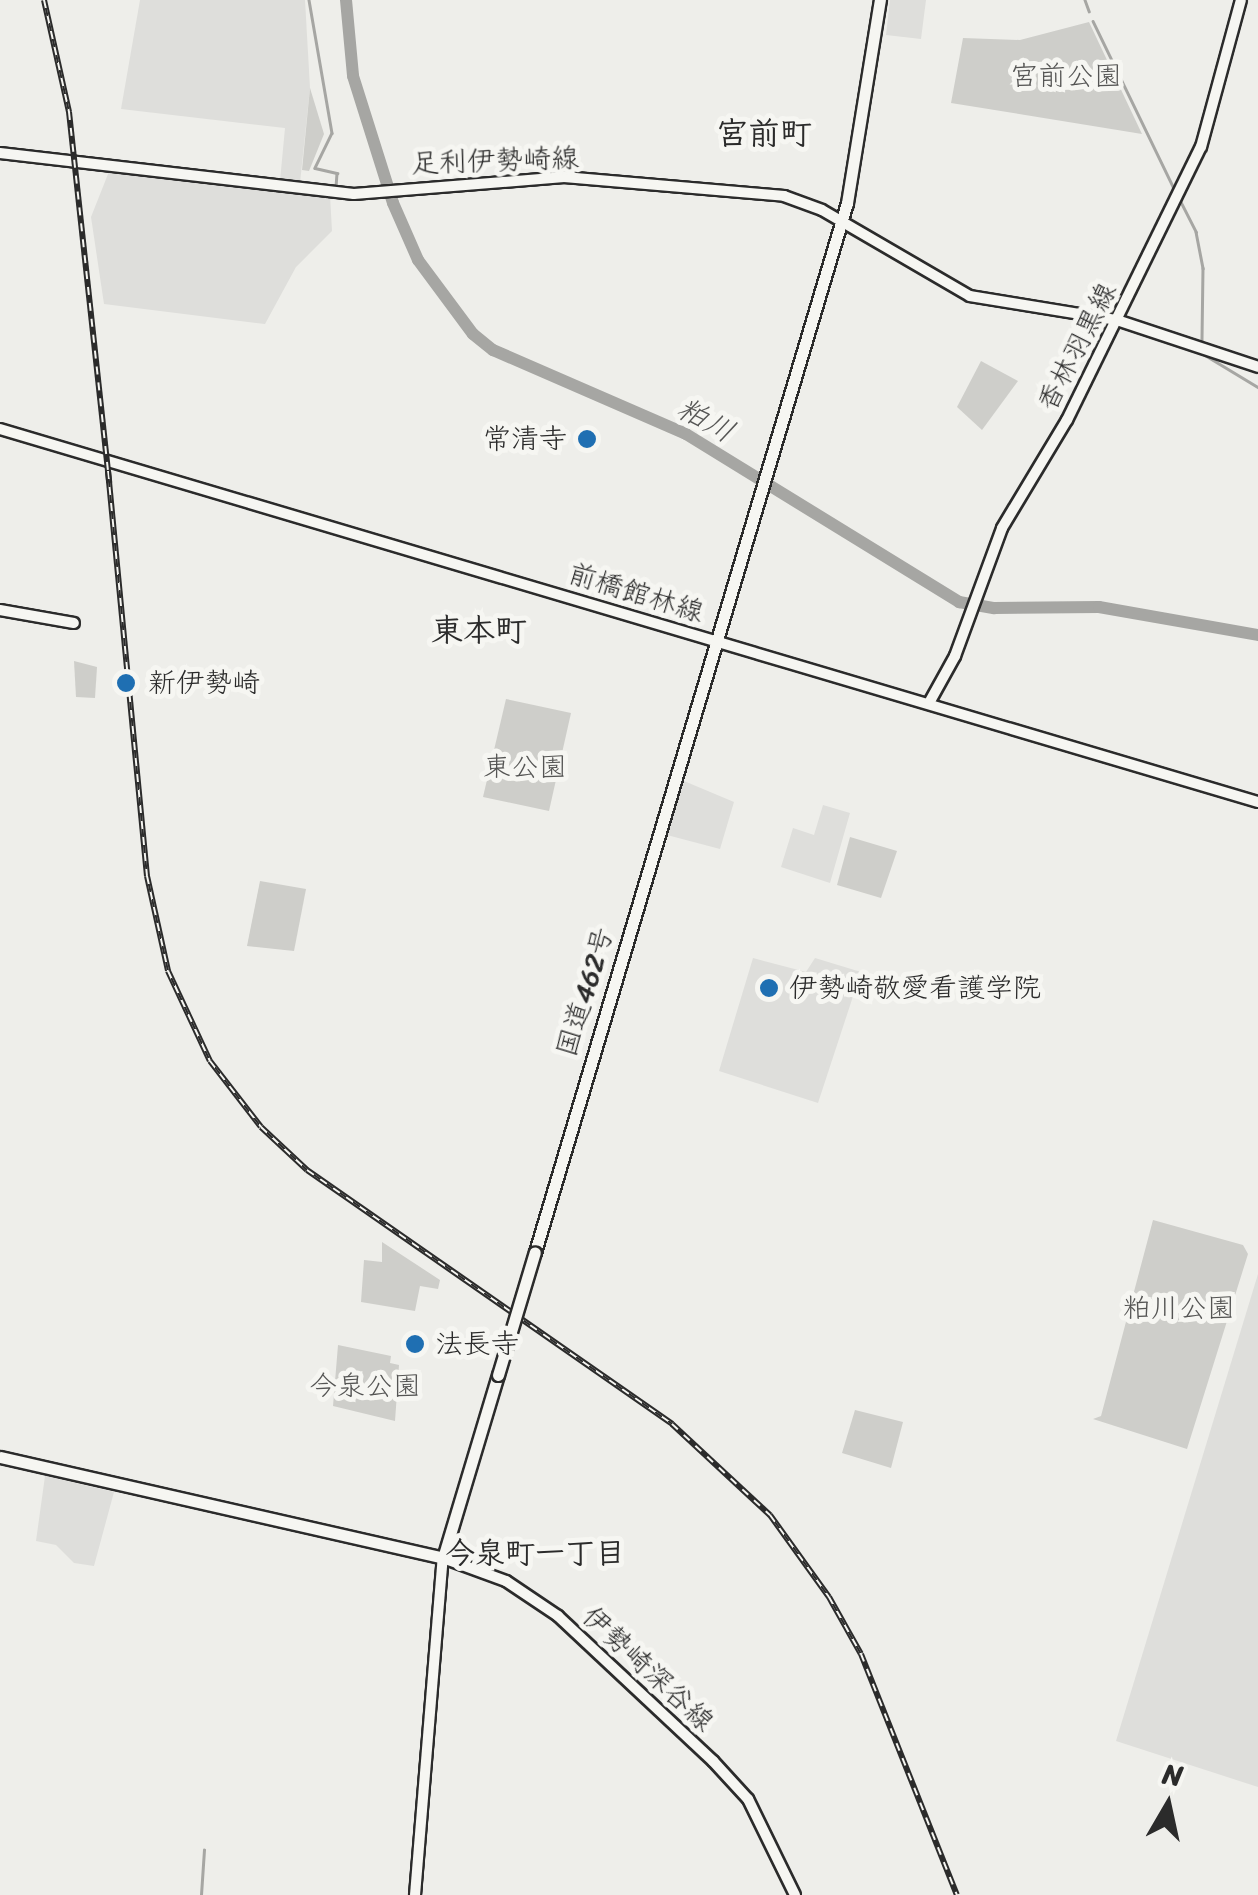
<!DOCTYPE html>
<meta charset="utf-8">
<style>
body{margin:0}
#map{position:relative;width:1258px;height:1895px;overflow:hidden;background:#eeeeea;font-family:Sriracha,"Klee One",sans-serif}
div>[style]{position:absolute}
.built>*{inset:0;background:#dededb}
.green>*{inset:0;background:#cececa}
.stream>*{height:2.5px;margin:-1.25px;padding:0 1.25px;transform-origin:1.25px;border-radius:1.25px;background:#a6a6a3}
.river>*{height:12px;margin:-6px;padding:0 6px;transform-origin:6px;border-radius:6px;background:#a6a6a3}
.roads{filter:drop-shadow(2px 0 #2b2b2b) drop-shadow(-2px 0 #2b2b2b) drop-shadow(0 2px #2b2b2b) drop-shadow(0 -2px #2b2b2b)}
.major>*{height:10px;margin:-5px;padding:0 5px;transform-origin:5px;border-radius:5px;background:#f6f6f2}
.highway>*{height:11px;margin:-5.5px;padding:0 5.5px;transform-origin:5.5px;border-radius:5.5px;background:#f6f6f2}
.rail>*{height:6px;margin-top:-3px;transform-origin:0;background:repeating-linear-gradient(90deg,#f6f6f2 0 8px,#2b2b2b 0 16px);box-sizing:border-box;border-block:2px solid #2b2b2b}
.bridges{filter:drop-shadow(2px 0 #2b2b2b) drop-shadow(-2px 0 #2b2b2b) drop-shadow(0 2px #2b2b2b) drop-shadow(0 -2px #2b2b2b)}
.highway-bridge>*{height:11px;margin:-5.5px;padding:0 5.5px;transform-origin:5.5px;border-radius:5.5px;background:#f6f6f2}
.dots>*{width:28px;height:28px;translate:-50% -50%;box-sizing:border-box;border:5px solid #f6f6f2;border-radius:50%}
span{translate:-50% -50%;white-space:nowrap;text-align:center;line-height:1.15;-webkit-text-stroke:10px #f6f6f2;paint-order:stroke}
.park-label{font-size:28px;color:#545453}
.street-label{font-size:28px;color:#2b2b2b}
.poi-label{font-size:28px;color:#2b2b2b}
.right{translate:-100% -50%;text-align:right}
.left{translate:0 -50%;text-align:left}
.water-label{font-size:30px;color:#565655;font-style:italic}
.neighbourhood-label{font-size:30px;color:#2b2b2b;font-weight:700}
.quarter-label{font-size:32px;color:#2b2b2b;font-weight:700}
.north{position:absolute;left:1118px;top:1755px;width:100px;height:100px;-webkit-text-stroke:8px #f6f6f2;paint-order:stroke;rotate:9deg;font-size:28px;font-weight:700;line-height:40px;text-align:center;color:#2b2b2b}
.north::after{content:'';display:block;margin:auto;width:35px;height:45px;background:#2b2b2b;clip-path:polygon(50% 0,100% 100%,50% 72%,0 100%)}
</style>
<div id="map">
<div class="built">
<div style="clip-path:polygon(140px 0,305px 0,310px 88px,300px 183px,280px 181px,285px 128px,121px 109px)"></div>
<div style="clip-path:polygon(890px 0,926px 0,921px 39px,886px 35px)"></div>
<div style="clip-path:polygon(110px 169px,330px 195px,332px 231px,296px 267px,265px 324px,104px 304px,91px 217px)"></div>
<div style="clip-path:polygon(684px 781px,734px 802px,720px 849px,667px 835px)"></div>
<div style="clip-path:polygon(823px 805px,850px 813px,830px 883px,781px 867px,793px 828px,814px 835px)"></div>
<div style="clip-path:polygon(753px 958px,806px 972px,815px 958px,861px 972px,818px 1103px,719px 1071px)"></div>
<div style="clip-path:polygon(1258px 1274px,1258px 1787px,1116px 1741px)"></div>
<div style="clip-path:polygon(45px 1476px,114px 1492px,94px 1566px,74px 1563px,56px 1545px,36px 1541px)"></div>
</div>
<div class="green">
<div style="clip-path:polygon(1089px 22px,1142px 134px,951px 103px,963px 38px,1020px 40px)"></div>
<div style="clip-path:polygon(310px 88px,324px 134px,309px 171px,302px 170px)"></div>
<div style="clip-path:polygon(981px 361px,1018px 381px,982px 430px,957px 407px)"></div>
<div style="clip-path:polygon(74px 661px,97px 667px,95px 698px,76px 697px)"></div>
<div style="clip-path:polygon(506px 699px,571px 713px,549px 811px,483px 797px)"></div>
<div style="clip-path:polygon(850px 837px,897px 851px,881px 898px,837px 885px)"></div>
<div style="clip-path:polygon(260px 881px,306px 889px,294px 951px,247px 946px)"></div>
<div style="clip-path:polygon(1153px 1220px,1243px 1245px,1248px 1254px,1187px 1449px,1093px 1419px,1101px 1416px)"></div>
<div style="clip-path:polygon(382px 1242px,440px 1280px,438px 1289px,420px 1286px,415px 1311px,361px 1302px,364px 1260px,382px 1262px)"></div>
<div style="clip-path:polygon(338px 1345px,391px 1356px,390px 1363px,399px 1365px,395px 1421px,333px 1406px)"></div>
<div style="clip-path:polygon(855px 1410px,903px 1422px,891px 1468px,842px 1453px)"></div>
</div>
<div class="stream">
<div style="left:309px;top:0;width:135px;rotate:80.2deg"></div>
<div style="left:332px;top:133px;width:39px;rotate:116deg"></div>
<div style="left:315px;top:168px;width:23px;rotate:13deg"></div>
<div style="left:337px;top:173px;width:16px;rotate:94deg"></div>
<div style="left:1085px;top:0;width:12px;rotate:70deg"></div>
<div style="left:1093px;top:21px;width:189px;rotate:64.2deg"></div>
<div style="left:1179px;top:198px;width:38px;rotate:63deg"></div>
<div style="left:1196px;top:232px;width:37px;rotate:79deg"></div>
<div style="left:1203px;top:268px;width:76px;rotate:90.8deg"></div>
<div style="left:1200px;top:352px;width:68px;rotate:31.1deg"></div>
<div style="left:201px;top:1895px;width:45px;rotate:-86.2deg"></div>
</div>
<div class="river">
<div style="left:346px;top:0;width:76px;rotate:84.7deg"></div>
<div style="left:353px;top:76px;width:133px;rotate:72.5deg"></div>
<div style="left:393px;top:203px;width:62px;rotate:66.3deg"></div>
<div style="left:418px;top:260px;width:92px;rotate:53.4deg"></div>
<div style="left:473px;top:334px;width:26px;rotate:39deg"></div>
<div style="left:493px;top:350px;width:210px;rotate:23.5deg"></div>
<div style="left:686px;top:434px;width:321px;rotate:31.6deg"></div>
<div style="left:959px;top:602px;width:36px;rotate:10deg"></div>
<div style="left:994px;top:608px;width:105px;rotate:-0.5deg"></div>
<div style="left:1099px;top:607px;width:161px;rotate:10deg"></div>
</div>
<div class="roads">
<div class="major">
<div style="left:0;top:153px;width:356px;rotate:6.6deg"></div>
<div style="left:354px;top:194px;width:211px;rotate:-4.6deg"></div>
<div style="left:564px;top:177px;width:221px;rotate:4.9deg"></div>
<div style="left:784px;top:196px;width:40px;rotate:20.2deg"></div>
<div style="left:822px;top:210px;width:171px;rotate:30.2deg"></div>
<div style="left:970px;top:296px;width:149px;rotate:9.3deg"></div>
<div style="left:1117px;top:320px;width:149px;rotate:18.4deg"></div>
<div style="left:0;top:429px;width:1312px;rotate:16.52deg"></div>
<div style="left:0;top:610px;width:75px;rotate:10deg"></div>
<div style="left:929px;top:703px;width:54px;rotate:-61deg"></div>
<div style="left:955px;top:656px;width:136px;rotate:-69.8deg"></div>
<div style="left:1002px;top:528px;width:126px;rotate:-59deg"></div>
<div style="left:1067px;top:420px;width:304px;rotate:-63.9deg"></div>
<div style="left:1201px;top:147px;width:152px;rotate:-74.8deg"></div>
<div style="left:415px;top:1895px;width:338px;rotate:-85.3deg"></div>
<div style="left:443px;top:1558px;width:67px;rotate:20.1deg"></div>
<div style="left:506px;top:1581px;width:63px;rotate:33.9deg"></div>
<div style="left:558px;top:1616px;width:212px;rotate:43.1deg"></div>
<div style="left:713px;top:1761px;width:52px;rotate:47.4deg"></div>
<div style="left:748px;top:1799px;width:107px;rotate:63.9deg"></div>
</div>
<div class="highway">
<div style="left:535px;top:1252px;width:1094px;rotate:-73.44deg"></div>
<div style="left:847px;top:203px;width:206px;rotate:-80.8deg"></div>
<div style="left:0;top:1457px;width:454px;rotate:12.8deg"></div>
<div style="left:443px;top:1558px;width:191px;rotate:-73.3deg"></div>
</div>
</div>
<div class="rail">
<div style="left:44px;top:0;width:115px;rotate:77.4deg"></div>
<div style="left:69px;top:112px;width:373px;rotate:83.8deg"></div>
<div style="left:108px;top:471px;width:407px;rotate:84.5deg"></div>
<div style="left:147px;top:876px;width:97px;rotate:77.5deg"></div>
<div style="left:168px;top:971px;width:99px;rotate:65deg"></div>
<div style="left:210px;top:1061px;width:83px;rotate:52.3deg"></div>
<div style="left:261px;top:1127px;width:63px;rotate:43.1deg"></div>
<div style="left:307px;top:1170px;width:445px;rotate:34.8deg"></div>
<div style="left:672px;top:1424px;width:134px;rotate:42.9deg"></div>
<div style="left:770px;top:1515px;width:101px;rotate:54.3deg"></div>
<div style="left:829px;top:1597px;width:65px;rotate:60.7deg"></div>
<div style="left:861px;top:1654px;width:259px;rotate:68.3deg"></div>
</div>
<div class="bridges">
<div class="highway-bridge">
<div style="left:498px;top:1375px;width:128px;rotate:-73.3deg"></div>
</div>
</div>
<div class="dots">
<div style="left:587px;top:439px;background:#1f6fb2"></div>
<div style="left:126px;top:683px;background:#1f6fb2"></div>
<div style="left:769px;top:988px;background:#1f6fb2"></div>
<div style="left:415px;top:1344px;background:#1f6fb2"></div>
</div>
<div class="park-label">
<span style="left:1066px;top:76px">宮前公園</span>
<span style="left:525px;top:767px">東公園</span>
<span style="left:1179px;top:1308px">粕川公園</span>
<span style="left:365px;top:1386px">今泉公園</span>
</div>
<div class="street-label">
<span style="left:495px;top:161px;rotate:-2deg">足利伊勢崎線</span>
<span style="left:1077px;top:347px;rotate:-63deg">香林羽黒線</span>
<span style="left:636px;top:593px;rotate:17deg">前橋館林線</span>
<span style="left:585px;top:992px;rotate:-73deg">国道462号</span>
<span style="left:648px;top:1669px;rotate:43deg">伊勢崎深谷線</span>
</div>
<div class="poi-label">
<span class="right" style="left:567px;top:439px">常清寺</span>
<span class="left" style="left:148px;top:683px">新伊勢崎</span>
<span class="left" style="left:789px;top:988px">伊勢崎敬愛看護学院</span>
<span class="left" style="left:435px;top:1344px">法長寺</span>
</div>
<div class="water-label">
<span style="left:706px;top:420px;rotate:29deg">粕川</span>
</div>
<div class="neighbourhood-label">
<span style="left:535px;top:1553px">今泉町一丁目</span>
</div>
<div class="quarter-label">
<span style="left:764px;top:134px">宮前町</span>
<span style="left:479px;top:631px">東本町</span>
</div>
<div class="north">N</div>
</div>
